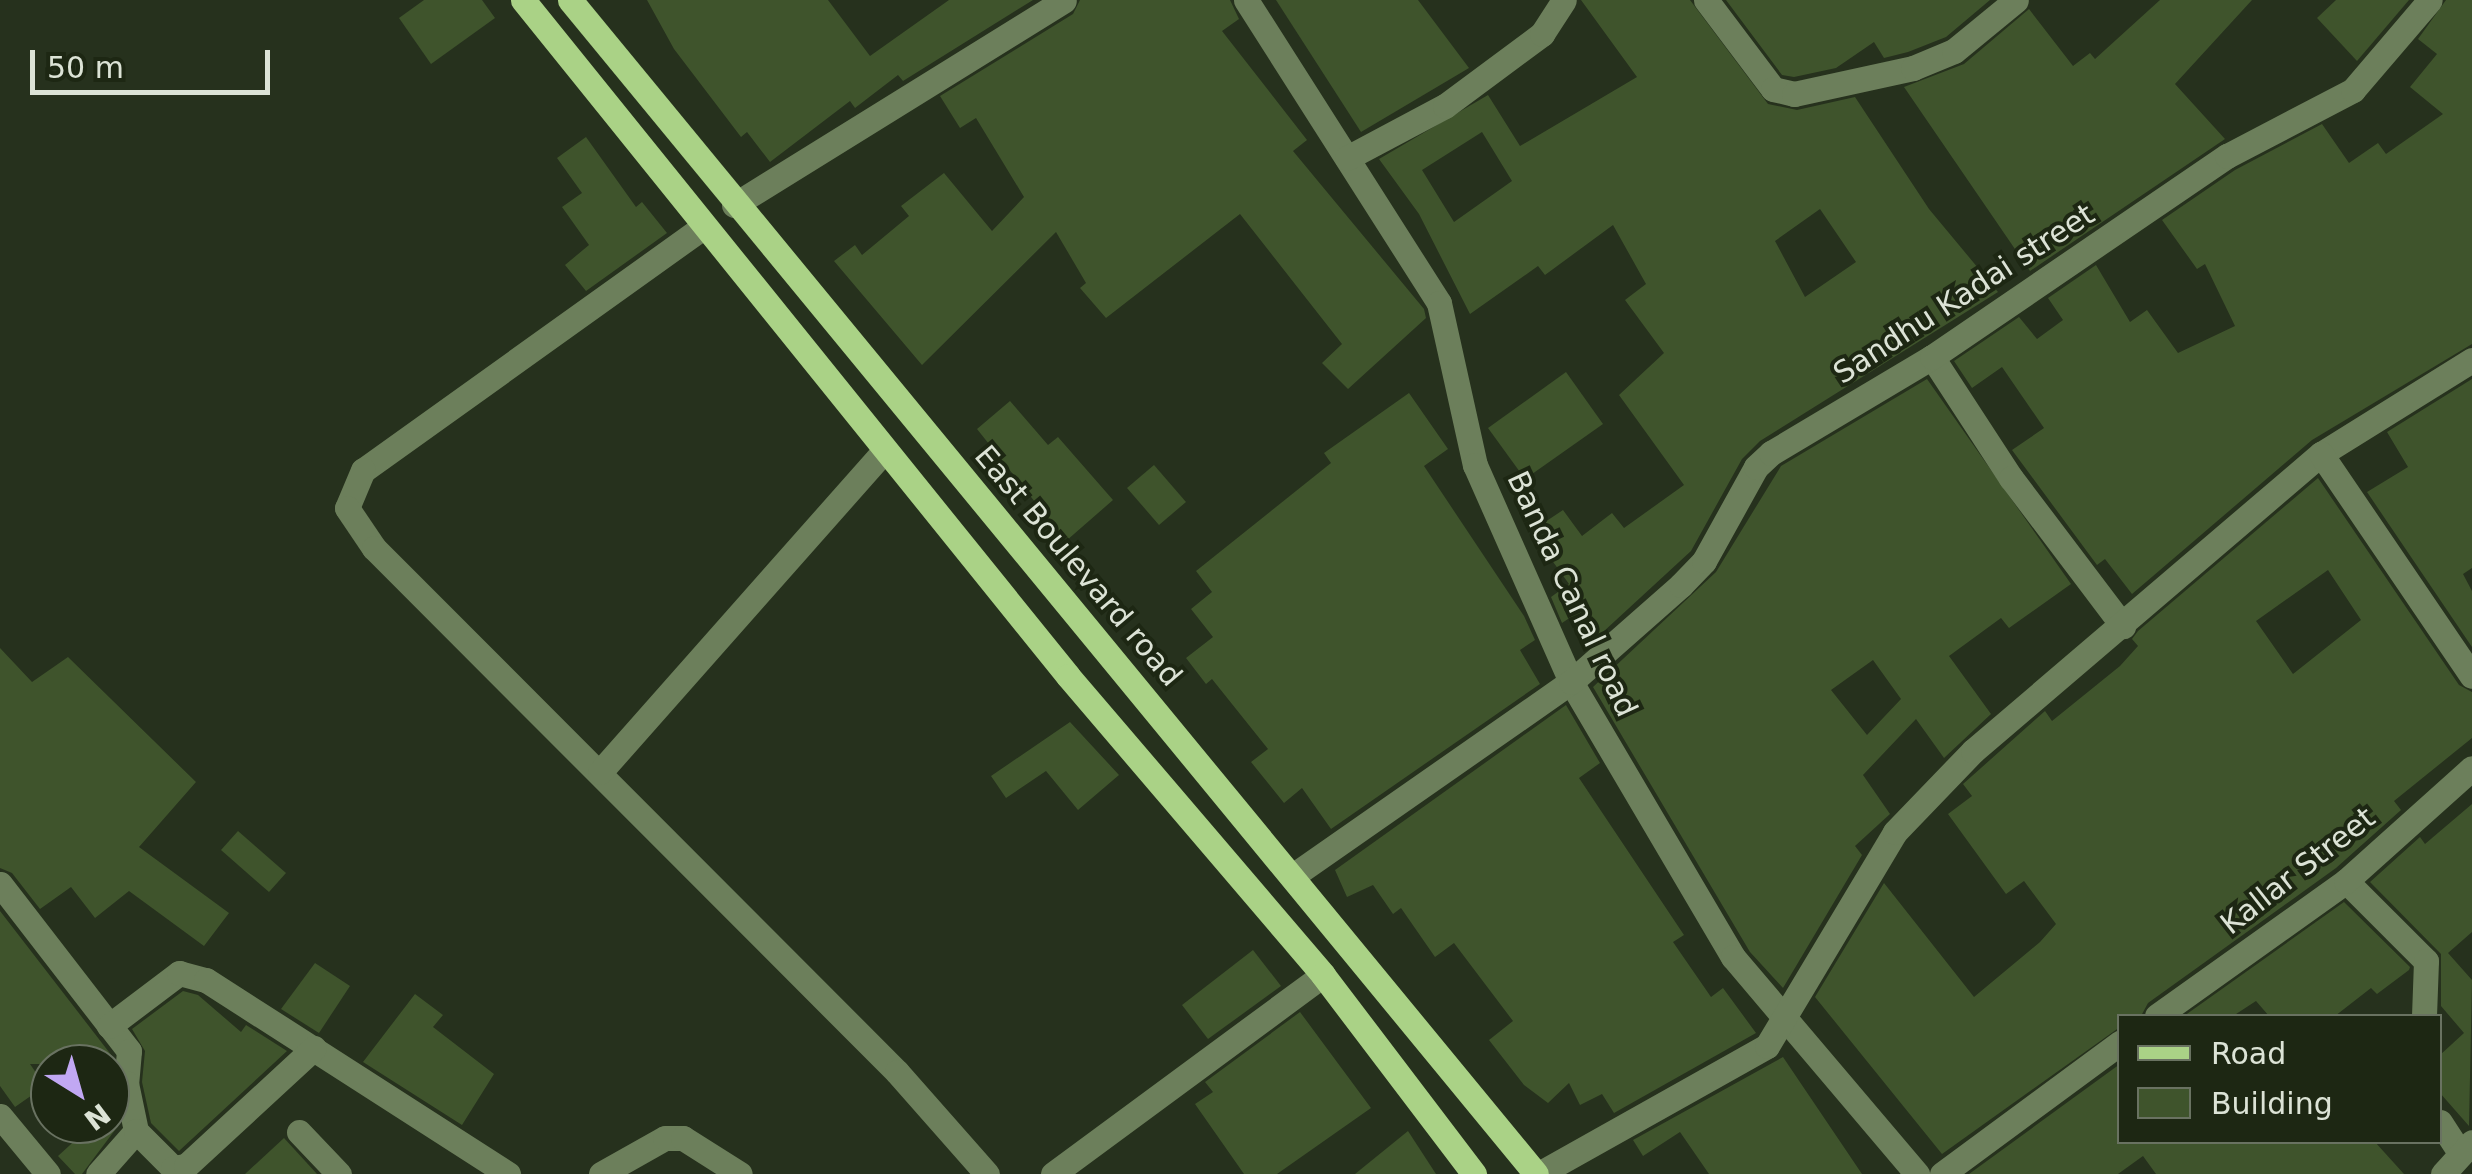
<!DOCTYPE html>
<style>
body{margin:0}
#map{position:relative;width:2472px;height:1174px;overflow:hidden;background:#26311d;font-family:"DejaVu Sans",sans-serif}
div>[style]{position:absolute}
.building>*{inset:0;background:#3f542c}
.minor>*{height:25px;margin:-12.5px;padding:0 12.5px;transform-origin:12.5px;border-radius:12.5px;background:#6c7f5b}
.major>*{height:25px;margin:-12.5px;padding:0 12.5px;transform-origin:12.5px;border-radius:12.5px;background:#aad286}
span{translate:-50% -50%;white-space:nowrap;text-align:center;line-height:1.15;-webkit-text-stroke:8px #1d2713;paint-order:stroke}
.street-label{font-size:30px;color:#dce3d6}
.legend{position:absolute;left:2117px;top:1014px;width:325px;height:130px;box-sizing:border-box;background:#1d2713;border:2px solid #697261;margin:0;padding:12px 18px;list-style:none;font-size:30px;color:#dce3d6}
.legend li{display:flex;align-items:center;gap:20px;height:50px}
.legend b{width:50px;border:2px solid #697261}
.north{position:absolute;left:30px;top:1044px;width:100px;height:100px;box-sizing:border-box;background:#1d2713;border:2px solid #697261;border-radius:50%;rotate:143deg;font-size:28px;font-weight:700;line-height:40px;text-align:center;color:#dce3d6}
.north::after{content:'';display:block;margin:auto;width:35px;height:45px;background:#c1a8f3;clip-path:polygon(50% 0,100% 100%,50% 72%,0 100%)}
.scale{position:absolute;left:30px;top:50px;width:240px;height:45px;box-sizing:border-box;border:5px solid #dce3d6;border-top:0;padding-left:12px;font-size:30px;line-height:35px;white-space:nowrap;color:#dce3d6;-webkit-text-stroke:8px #1d2713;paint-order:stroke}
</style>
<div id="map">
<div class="building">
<div style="clip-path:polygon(424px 0,482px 0,495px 18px,431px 64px,399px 18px)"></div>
<div style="clip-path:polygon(647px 0,828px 0,870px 56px,949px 0,1033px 0,903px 81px,898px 75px,855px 108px,850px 101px,770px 162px,747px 132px,741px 137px,674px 49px)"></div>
<div style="clip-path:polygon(1080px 0,1230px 0,1239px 19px,1222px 31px,1307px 140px,1293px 151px,1424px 309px,1426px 318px,1348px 389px,1322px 363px,1342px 344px,1240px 214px,1106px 318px,1080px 288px,1086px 283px,1056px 232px,922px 365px,834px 261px,855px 245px,862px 255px,909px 216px,901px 206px,944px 173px,992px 231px,1024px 197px,976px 118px,960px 128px,940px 96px,1073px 14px)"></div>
<div style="clip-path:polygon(1276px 0,1418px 0,1469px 68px,1361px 132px)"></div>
<div style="clip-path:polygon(evenodd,1581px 0,1690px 0,1768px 104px,1797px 110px,1855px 97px,1929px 209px,1998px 292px,1760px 441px,1742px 459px,1691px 551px,1590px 644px,1571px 617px,1562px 623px,1551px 597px,1569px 584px,1551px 559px,1562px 551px,1542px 524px,1563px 510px,1582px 536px,1612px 513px,1624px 528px,1684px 485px,1619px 395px,1664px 353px,1625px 300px,1646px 284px,1613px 225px,1545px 275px,1538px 266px,1470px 314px,1419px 214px,1379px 159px,1488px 95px,1520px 146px,1637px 77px,1581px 0,1482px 132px,1512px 181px,1454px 222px,1422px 170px,1482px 132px,1581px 0,1820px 209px,1856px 262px,1805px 297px,1775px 241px,1820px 209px)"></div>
<div style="clip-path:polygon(1726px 0,1990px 0,1946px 37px,1908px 52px,1884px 58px,1874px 42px,1836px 68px,1794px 77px,1782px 75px)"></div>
<div style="clip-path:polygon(2160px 0,2252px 0,2175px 84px,2225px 139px,2030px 271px,1904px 87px,1964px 64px,2029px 9px,2073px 66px,2090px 53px,2095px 59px)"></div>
<div style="clip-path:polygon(2336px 0,2409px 0,2357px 61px,2317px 18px)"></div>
<div style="clip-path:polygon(2446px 0,2472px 0,2472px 344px,2312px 440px,2132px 594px,2105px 559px,2097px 565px,2012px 450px,2044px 428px,2002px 367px,1972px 388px,1954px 361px,2019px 317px,2037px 339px,2063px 320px,2048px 298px,2096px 265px,2130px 322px,2147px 310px,2178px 353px,2235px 326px,2205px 264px,2197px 269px,2162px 220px,2235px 170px,2322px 124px,2349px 163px,2378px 143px,2386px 154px,2443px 114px,2410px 87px,2437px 54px,2418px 39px)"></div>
<div style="clip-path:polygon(586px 137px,636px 207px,642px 202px,667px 233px,586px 291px,565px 265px,589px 245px,562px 207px,582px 193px,557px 158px)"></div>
<div style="clip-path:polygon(1566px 372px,1603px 424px,1525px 479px,1488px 428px)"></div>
<div style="clip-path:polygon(evenodd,1927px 379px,2071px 584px,2009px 628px,2001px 618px,1949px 656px,1991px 714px,1944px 758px,1916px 719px,1863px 775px,1890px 814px,1855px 846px,1862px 855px,1783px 988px,1750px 952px,1593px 687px,1716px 572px,1781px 466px,1927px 379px,1873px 660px,1901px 699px,1867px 735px,1831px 690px,1873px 660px)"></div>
<div style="clip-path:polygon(2472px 379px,2472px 568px,2463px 574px,2472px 591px,2472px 647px,2367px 492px,2408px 467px,2387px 432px)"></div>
<div style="clip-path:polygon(1409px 393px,1448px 449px,1424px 466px,1524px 616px,1535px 640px,1520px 650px,1540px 684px,1331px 829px,1302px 788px,1284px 803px,1251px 762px,1268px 749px,1212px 679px,1206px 684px,1186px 658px,1213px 637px,1191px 609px,1212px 592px,1196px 571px,1331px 463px,1324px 453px)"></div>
<div style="clip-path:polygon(1010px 401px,1048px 445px,1058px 437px,1113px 500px,1066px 541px,977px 429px)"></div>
<div style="clip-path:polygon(1154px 465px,1186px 502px,1159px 525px,1127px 488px)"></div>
<div style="clip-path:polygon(evenodd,2318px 478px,2459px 685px,2472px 692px,2472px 738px,2394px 801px,2401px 810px,2336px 868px,2148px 1003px,2141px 1016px,2120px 1016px,2120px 1027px,1942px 1154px,1815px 997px,1884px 883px,1974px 997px,2040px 942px,2056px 924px,2024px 881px,2006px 894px,1948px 814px,1972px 796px,1963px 784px,2045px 711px,2052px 721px,2120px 666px,2138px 646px,2132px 639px,2138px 631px,2318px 478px,2328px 570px,2361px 620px,2293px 674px,2256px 621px,2328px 570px)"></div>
<div style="clip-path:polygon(0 648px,32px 682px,68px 657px,196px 782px,139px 847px,229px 913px,204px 946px,129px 891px,95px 918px,71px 887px,40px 909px,12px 873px,0 868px)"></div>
<div style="clip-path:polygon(1566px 705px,1600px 763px,1579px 778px,1684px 935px,1673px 942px,1711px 997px,1723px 988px,1756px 1033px,1614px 1113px,1602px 1094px,1580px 1105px,1569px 1083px,1548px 1103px,1524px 1085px,1489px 1040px,1513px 1021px,1454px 943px,1435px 957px,1401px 908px,1393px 914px,1373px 885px,1347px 897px,1335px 870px)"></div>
<div style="clip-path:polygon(1070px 722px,1119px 775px,1078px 810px,1046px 771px,1006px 798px,991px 776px)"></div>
<div style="clip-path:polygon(2472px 804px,2472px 932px,2448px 953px,2472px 980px,2469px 1126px,2440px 1093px,2440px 1055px,2464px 1033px,2441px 1006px,2441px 954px,2370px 882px,2420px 837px,2425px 844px)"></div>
<div style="clip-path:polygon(238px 831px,286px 873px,269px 892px,221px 850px)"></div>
<div style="clip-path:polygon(2344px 902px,2410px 967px,2409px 970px,2377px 994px,2371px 988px,2335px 1016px,2269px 1016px,2256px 1001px,2233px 1016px,2184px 1016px)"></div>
<div style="clip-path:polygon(0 911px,112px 1056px,110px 1080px,110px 1064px,30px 1064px,45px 1086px,15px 1107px,0 1086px)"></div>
<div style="clip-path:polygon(1253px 950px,1281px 986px,1208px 1039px,1182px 1005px)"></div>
<div style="clip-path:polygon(315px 963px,350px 986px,319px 1033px,281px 1009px)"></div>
<div style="clip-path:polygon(183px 991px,198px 995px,241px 1032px,246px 1025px,287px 1051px,179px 1151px,151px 1123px,142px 1082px,145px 1051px,132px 1029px)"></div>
<div style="clip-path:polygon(415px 994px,443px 1015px,433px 1027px,494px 1074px,462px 1125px,363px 1062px)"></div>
<div style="clip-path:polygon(1300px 1012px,1371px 1108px,1277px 1174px,1244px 1174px,1195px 1104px,1213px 1092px,1205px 1082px)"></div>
<div style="clip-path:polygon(1783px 1057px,1862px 1174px,1709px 1174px,1680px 1132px,1643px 1156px,1633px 1140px)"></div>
<div style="clip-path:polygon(2120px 1064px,2120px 1142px,2375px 1142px,2404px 1174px,2156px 1174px,2143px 1156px,2118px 1174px,1969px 1174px)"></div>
<div style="clip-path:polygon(110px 1085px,118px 1126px,82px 1174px,75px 1174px,58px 1156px,93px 1124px,110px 1124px)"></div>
<div style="clip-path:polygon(1408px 1131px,1436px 1174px,1355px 1174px)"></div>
<div style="clip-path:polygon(284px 1138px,317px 1174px,245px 1174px)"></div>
</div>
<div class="minor">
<div style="left:1246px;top:0;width:359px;rotate:57.5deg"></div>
<div style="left:1439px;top:303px;width:166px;rotate:77.5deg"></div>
<div style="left:1475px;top:465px;width:237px;rotate:66.1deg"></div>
<div style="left:1571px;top:682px;width:319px;rotate:59.5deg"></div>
<div style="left:1733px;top:957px;width:285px;rotate:49.7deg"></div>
<div style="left:1706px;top:0;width:111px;rotate:53deg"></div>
<div style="left:1773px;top:89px;width:22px;rotate:13deg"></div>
<div style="left:1794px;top:94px;width:122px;rotate:-12.3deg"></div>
<div style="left:1913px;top:68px;width:44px;rotate:-22.5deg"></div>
<div style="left:1954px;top:51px;width:80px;rotate:-39.4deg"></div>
<div style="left:1347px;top:158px;width:111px;rotate:-28deg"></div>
<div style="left:1445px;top:106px;width:121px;rotate:-36.6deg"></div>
<div style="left:1542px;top:34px;width:40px;rotate:-57.1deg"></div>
<div style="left:734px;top:205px;width:388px;rotate:-31.8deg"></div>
<div style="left:703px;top:227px;width:418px;rotate:144.4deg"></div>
<div style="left:363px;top:470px;width:41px;rotate:112.8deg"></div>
<div style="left:347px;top:508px;width:48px;rotate:56deg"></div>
<div style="left:374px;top:548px;width:740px;rotate:45.05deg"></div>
<div style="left:897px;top:1072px;width:136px;rotate:48.6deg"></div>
<div style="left:1932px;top:357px;width:145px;rotate:56.9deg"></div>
<div style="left:2011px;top:478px;width:186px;rotate:52.9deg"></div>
<div style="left:2321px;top:454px;width:178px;rotate:-31.9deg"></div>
<div style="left:600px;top:772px;width:429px;rotate:-48.5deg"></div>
<div style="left:1294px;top:875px;width:338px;rotate:-34.9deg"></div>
<div style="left:1571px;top:682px;width:147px;rotate:-41.4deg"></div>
<div style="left:1681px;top:585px;width:33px;rotate:-46deg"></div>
<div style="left:1704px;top:561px;width:107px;rotate:-61deg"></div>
<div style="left:1756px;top:467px;width:21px;rotate:-43deg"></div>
<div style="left:1771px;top:453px;width:187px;rotate:-30.8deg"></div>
<div style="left:1932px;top:357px;width:357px;rotate:-34.3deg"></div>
<div style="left:2227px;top:156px;width:142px;rotate:-27.6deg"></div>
<div style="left:2353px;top:90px;width:118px;rotate:-49.5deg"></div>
<div style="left:2346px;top:881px;width:113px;rotate:45deg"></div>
<div style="left:2426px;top:961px;width:55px;rotate:92.1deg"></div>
<div style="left:0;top:884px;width:211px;rotate:52.3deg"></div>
<div style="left:129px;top:1051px;width:32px;rotate:95deg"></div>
<div style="left:126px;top:1083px;width:49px;rotate:78.2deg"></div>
<div style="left:136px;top:1131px;width:57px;rotate:131.5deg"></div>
<div style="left:2157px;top:1016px;width:232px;rotate:-35.5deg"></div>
<div style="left:2346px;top:881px;width:169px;rotate:-41.9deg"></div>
<div style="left:109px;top:1026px;width:88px;rotate:-37.1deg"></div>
<div style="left:179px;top:973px;width:28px;rotate:15deg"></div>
<div style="left:206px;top:980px;width:359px;rotate:32.7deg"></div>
<div style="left:0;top:1116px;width:75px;rotate:50.4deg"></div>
<div style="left:2440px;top:1122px;width:37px;rotate:57deg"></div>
<div style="left:136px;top:1131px;width:52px;rotate:45deg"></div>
<div style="left:173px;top:1168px;width:13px;rotate:-9deg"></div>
<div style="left:186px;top:1166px;width:174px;rotate:-42.7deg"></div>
<div style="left:299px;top:1132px;width:58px;rotate:46.4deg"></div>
<div style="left:601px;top:1174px;width:73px;rotate:-29.4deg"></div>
<div style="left:665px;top:1138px;width:18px"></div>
<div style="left:683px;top:1138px;width:67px;rotate:32.3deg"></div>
<div style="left:1053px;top:1174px;width:335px;rotate:-36.4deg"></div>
<div style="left:1539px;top:1174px;width:261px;rotate:-29.3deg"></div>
<div style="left:1767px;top:1046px;width:249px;rotate:-59.1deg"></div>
<div style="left:1895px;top:832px;width:112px;rotate:-46.1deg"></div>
<div style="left:1973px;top:751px;width:458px;rotate:-40.5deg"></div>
<div style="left:2321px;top:454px;width:268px;rotate:55.8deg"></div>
<div style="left:1942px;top:1174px;width:221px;rotate:-36.4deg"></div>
<div style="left:2443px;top:1174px;width:43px;rotate:-47.8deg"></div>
</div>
<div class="major">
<div style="left:523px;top:0;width:868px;rotate:51.12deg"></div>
<div style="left:1068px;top:676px;width:393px;rotate:49.5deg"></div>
<div style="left:1323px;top:975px;width:250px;rotate:52.8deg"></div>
<div style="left:570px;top:0;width:1520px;rotate:50.55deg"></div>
</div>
<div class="street-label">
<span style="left:1964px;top:294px;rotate:-33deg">Sandhu Kadai street</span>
<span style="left:1078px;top:566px;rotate:50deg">East Boulevard road</span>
<span style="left:1572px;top:594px;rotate:65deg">Banda Canal road</span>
<span style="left:2298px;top:871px;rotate:-38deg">Kallar Street</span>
</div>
<ul class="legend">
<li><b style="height:12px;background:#aad286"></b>Road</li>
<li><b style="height:28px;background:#3f542c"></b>Building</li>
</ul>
<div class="north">N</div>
<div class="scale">50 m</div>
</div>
